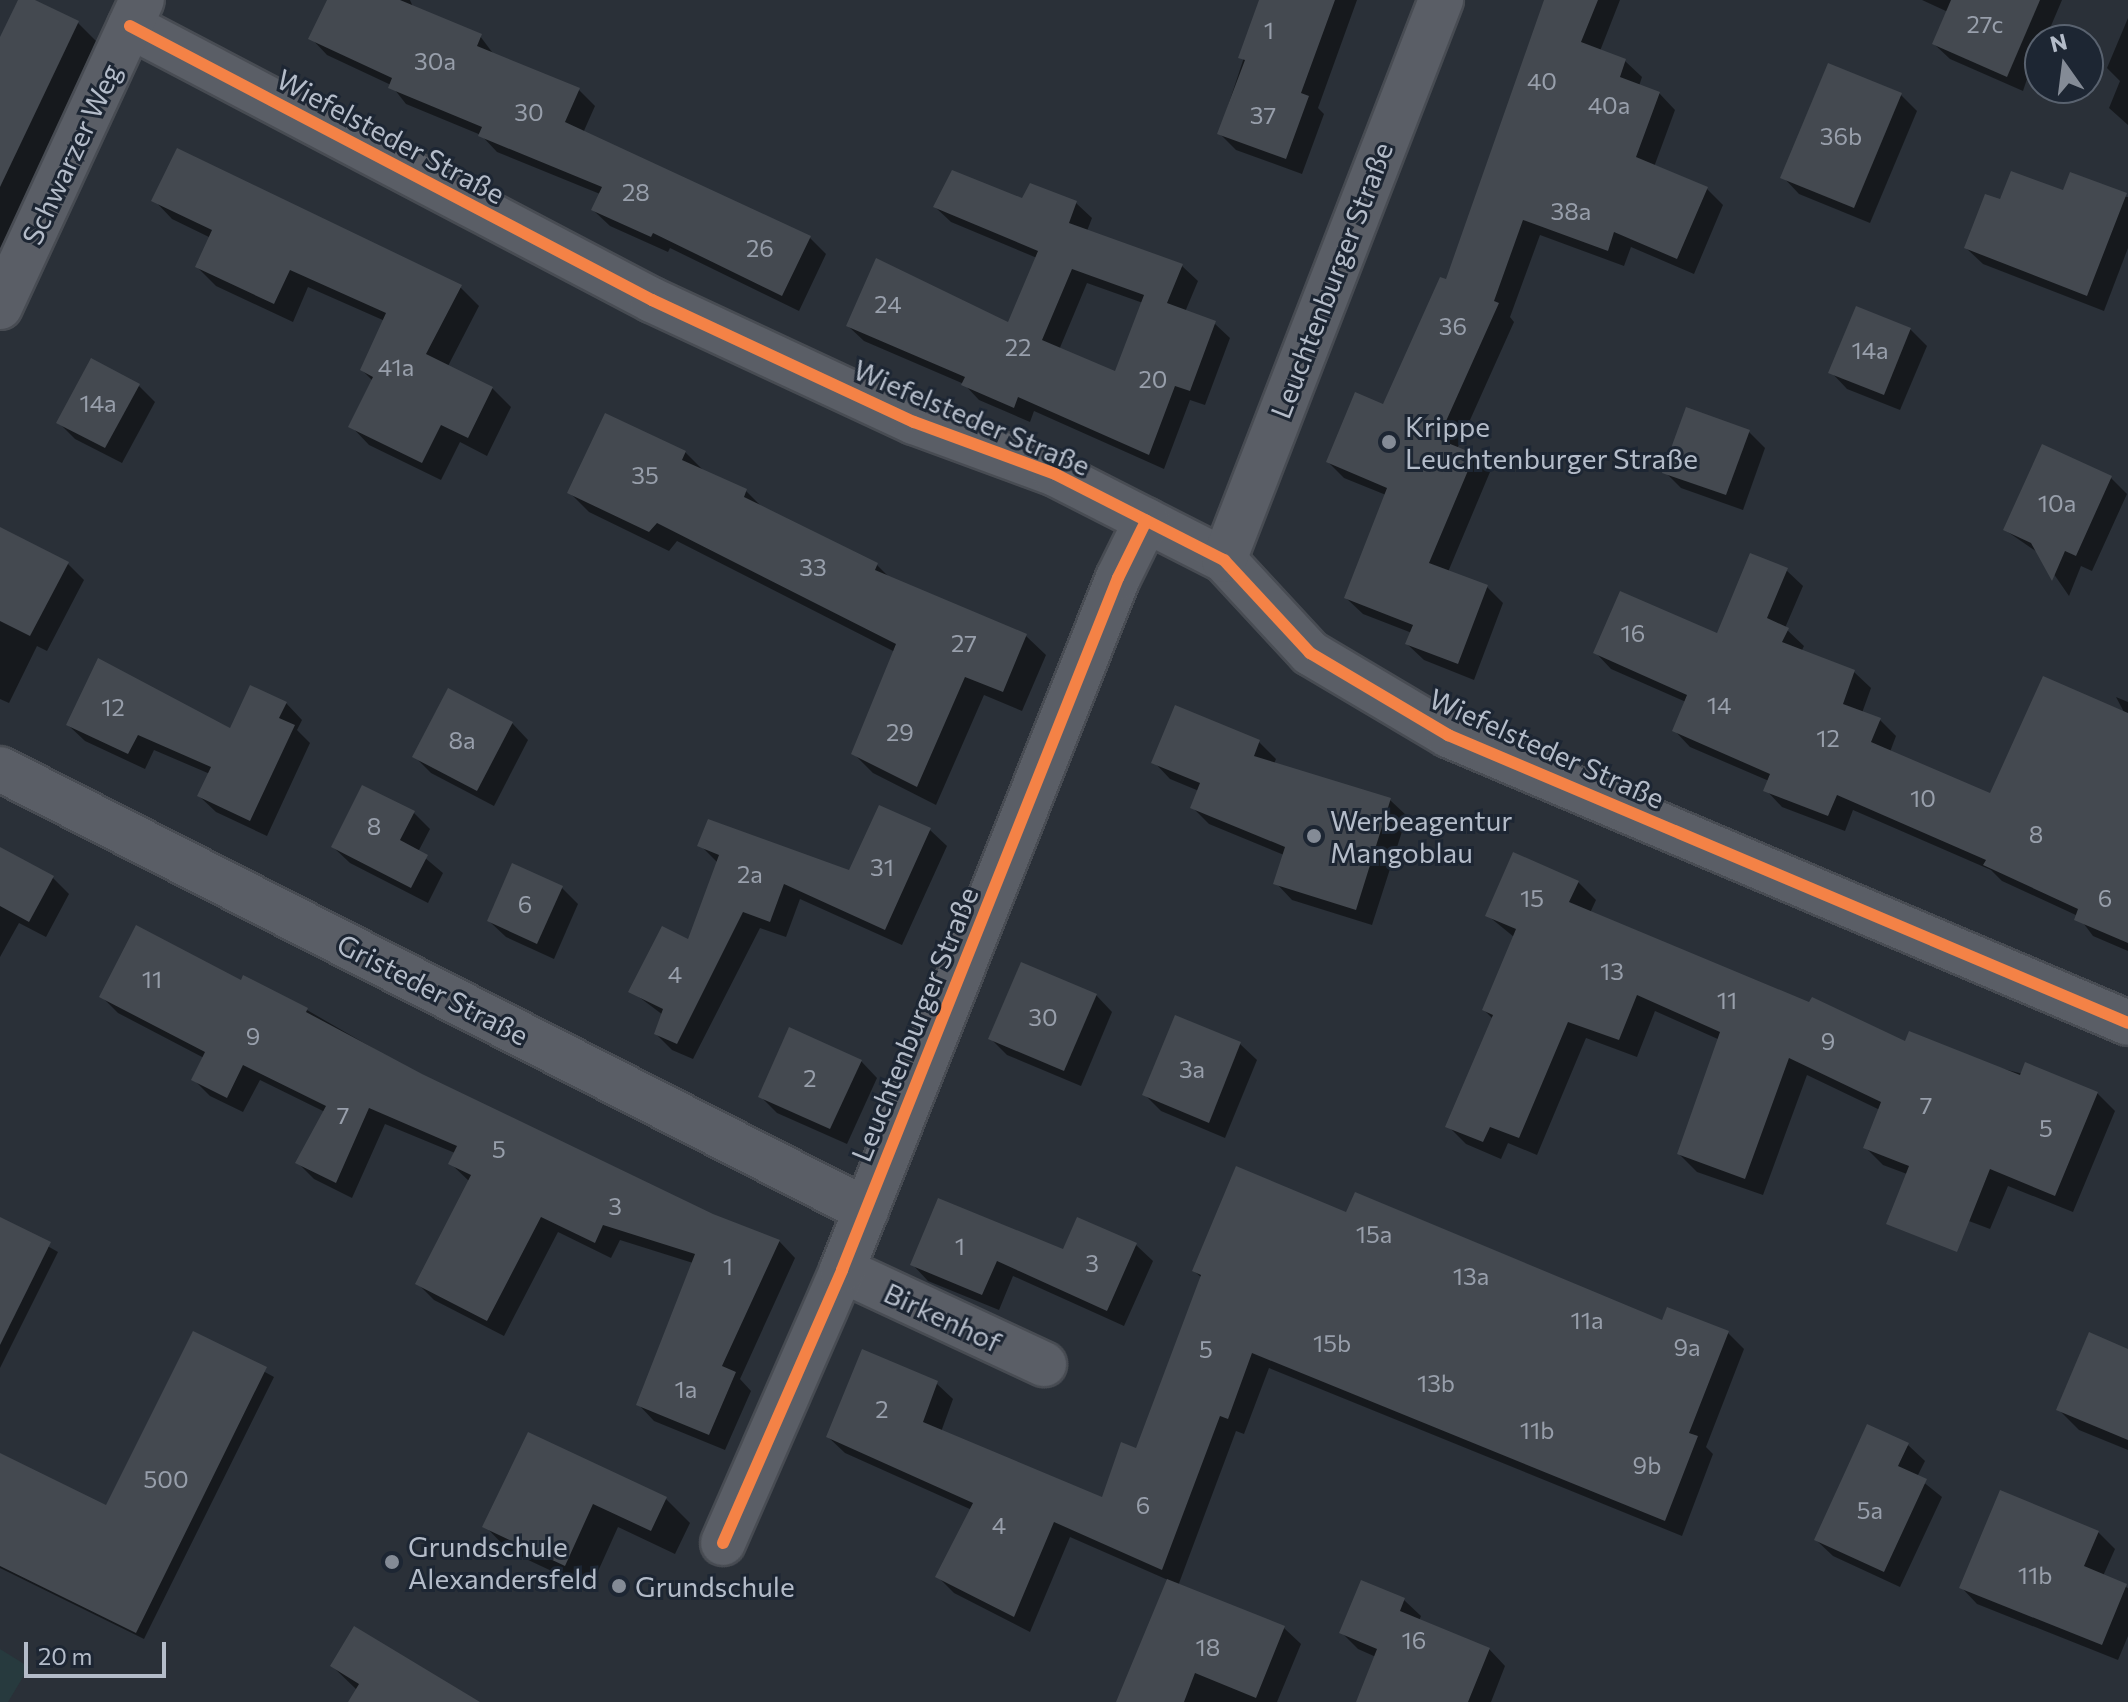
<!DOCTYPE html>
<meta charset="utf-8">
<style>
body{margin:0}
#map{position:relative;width:2128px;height:1702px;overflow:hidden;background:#2a3038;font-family:Commissioner,sans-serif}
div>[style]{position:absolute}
.green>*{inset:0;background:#273a3e}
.shadow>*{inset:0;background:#0007}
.building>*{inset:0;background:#444950}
.roads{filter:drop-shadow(2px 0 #484c53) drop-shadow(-2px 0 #484c53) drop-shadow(0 2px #484c53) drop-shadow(0 -2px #484c53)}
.minor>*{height:44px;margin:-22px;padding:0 22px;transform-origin:22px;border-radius:22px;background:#5a5e66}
.cycleway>*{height:12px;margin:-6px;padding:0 6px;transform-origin:6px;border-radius:6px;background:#f48246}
.dots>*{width:22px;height:22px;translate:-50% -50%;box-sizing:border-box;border:4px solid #1d2633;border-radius:50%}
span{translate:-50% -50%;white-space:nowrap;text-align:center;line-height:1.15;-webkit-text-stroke:6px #1d2633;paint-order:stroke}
.number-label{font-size:24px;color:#989fab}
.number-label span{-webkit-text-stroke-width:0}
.street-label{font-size:28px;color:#b4bcc9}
.poi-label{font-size:28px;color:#b4bcc9}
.left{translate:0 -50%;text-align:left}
.north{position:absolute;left:2024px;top:24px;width:80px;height:80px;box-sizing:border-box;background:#1d2633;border:2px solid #59626f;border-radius:50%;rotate:346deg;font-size:22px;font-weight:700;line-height:32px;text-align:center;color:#b4bcc9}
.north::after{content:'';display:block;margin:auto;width:28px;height:36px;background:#848b96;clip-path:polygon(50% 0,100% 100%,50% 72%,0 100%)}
.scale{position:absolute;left:24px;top:1642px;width:142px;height:36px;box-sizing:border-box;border:4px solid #b4bcc9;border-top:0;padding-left:10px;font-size:24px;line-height:28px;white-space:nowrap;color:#b4bcc9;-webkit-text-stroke:6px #1d2633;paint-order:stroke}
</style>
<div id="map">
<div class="green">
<div style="clip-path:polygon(0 1649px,29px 1667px,8px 1702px,0 1702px)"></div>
</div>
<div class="shadow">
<div style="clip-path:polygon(20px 0,78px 23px,102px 47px,0 262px,0 41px)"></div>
<div style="clip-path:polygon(329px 0,410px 0,413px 7px,480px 36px,495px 56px,578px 89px,595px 106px,583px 133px,810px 238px,826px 254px,799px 311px,670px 248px,668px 252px,610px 226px,593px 210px,600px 194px,497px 152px,481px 135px,406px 104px,391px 85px,327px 55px,311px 38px)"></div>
<div style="clip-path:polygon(1263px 0,1357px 0,1318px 108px,1324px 114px,1302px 174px,1236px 150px,1219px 133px)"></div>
<div style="clip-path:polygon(1546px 0,1620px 0,1600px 51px,1625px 61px,1642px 77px,1639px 86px,1659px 93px,1675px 110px,1654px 167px,1707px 189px,1723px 205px,1694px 274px,1631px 247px,1624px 266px,1540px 235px,1510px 317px,1514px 322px,1457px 449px,1490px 472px,1448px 572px,1487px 587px,1503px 603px,1474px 680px,1424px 660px,1407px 644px,1412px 633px,1363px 614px,1346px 598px,1386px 495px,1344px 478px,1328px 462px,1384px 407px,1447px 282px)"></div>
<div style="clip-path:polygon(1922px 0,2062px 0,2045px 40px,2040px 40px,2023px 91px,1950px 59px,1934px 44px,1948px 12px)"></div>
<div style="clip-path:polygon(2128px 18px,2128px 125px,2109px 108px,2120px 81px,2107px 68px)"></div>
<div style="clip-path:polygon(1901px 95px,1917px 111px,1870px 223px,1799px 194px,1783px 177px)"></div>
<div style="clip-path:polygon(2064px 193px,2128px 197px,2128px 248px,2104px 311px,1983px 264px,1966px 248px,2002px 201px)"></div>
<div style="clip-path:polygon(154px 200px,460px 287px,479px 306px,448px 366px,492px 388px,511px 407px,487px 456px,460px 442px,441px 480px,369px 445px,351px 426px,373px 381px,362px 370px,385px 321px,308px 287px,293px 322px,216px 286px,197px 267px,211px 238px,172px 219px)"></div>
<div style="clip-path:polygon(evenodd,1023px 200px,1076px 203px,1092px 218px,1087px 231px,1182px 266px,1198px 281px,1185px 312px,1214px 323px,1230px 338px,1205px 405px,1190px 400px,1164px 469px,1034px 411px,1030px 422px,979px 400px,964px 384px,864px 341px,848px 326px,1009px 324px,1037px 258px,951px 222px,935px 207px,1023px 200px,1087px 283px,1143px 303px,1116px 373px,1059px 350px,1087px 283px)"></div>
<div style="clip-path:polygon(1910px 329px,1927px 346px,1900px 410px,1847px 389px,1831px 372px)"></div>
<div style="clip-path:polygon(138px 385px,155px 402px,122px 463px,75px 439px,59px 423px)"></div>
<div style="clip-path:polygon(1748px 431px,1765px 448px,1743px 510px,1681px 488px,1665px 472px)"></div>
<div style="clip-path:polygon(685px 452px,705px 472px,746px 491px,764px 509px,877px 565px,892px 580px,1026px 636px,1046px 655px,1022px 711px,984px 695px,936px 805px,873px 773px,853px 753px,895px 652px,677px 541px,669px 551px,589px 512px,569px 492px)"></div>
<div style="clip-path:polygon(2111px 478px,2127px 494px,2092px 571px,2081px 566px,2069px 596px,2040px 554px,2005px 530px)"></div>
<div style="clip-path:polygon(67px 563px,84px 580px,47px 651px,37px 646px,9px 703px,0 699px,0 576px)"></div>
<div style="clip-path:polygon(1786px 570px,1803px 586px,1785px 628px,1804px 646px,1801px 652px,1854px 672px,1871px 688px,1862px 713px,1879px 719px,1896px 736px,1890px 752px,1991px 795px,2125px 714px,2116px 697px,2128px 702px,2128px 951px,2093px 936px,2078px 916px,2002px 881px,1991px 870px,1853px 810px,1845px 831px,1782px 807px,1766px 790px,1769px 781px,1690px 747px,1674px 730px,1686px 702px,1611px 669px,1595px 652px,1718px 636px)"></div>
<div style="clip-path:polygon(286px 703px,302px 720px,297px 730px,310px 743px,267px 836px,216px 812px,199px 796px,210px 774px,154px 750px,145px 769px,85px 741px,68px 725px,231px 731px)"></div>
<div style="clip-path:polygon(1176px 707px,1259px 742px,1276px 759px,1274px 764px,1390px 800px,1407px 816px,1372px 925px,1292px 900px,1276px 883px,1284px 855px,1209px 824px,1192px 807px,1199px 791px,1170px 779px,1154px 762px)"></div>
<div style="clip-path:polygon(512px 723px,528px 740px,494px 806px,431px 773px,415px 757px)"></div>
<div style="clip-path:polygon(880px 807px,930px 830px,947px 846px,902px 945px,800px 899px,786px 937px,760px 928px,693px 1059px,672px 1050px,656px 1034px,663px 1015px,631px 991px,690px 942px,718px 863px,700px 845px,850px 873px)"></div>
<div style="clip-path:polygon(414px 813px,430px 829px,418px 852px,443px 873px,428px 903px,350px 863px,333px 847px)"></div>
<div style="clip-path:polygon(0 849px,53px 878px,69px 894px,46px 937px,19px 923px,0 957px)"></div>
<div style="clip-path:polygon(1578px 882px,1596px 900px,1590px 913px,1906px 1044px,2097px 1093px,2115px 1111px,2073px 1212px,2008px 1186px,1990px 1229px,1921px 1203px,1907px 1174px,1883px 1165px,1865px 1147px,1880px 1110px,1807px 1075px,1763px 1195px,1697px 1172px,1679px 1154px,1720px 1040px,1655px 1011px,1637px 1057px,1586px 1038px,1537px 1155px,1508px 1143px,1501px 1159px,1466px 1144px,1448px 1126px,1493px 1019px,1484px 1010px,1514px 937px,1487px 915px)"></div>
<div style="clip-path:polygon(562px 888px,578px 904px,554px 959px,506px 937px,489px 921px)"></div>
<div style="clip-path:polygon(242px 983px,307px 1010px,421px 1076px,712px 1216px,779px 1241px,795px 1258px,740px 1379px,751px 1391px,725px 1450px,654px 1421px,638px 1404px,693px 1263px,620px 1240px,611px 1258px,558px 1232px,504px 1336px,434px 1300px,418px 1284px,470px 1182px,451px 1164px,455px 1153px,385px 1124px,352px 1198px,314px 1179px,297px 1162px,325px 1112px,260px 1080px,243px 1112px,210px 1096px,193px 1079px,204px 1058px,118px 1013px,101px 996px)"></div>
<div style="clip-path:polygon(1096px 995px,1112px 1012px,1081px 1086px,1007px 1055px,991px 1039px)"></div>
<div style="clip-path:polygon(1176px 1018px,1240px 1044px,1257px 1060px,1225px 1138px,1161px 1111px,1145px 1095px)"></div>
<div style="clip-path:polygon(861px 1061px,877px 1078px,847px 1144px,777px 1113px,760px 1096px)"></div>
<div style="clip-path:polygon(1347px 1215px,1663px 1323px,1728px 1333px,1744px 1349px,1706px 1447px,1713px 1454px,1682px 1536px,1269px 1368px,1244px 1434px,1236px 1431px,1178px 1586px,1284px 1628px,1301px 1644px,1277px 1702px,1122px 1702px,1168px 1580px,1070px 1537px,1030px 1632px,954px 1593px,937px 1576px,972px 1510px,845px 1453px,828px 1437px,936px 1383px,953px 1399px,941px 1432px,1103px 1500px,1137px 1451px,1202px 1278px,1194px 1271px)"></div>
<div style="clip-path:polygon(0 1219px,58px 1252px,0 1368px)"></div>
<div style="clip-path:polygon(1078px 1219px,1136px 1245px,1153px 1261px,1124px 1326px,1013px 1276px,999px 1310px,928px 1281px,912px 1264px,1064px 1251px)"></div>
<div style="clip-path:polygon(194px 1333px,274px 1377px,144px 1639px,0 1568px,0 1455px,107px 1508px)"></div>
<div style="clip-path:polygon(2128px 1351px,2128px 1450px,2079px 1430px,2058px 1409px)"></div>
<div style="clip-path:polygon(528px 1434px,666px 1499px,690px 1523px,675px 1554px,618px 1527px,590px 1589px,509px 1551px,485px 1526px)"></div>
<div style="clip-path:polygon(1908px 1445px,1925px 1461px,1917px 1477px,1942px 1497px,1900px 1587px,1833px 1556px,1816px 1540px)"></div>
<div style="clip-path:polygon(2098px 1532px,2115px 1549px,2103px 1576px,2128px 1588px,2128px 1636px,2118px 1660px,1977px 1604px,1961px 1587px)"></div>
<div style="clip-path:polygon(1404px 1600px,1421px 1616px,1419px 1621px,1489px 1649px,1505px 1666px,1491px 1702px,1358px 1702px,1376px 1657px,1358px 1649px,1342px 1633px)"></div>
<div style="clip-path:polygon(332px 1666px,476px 1702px,350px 1702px,357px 1690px)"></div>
</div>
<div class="building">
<div style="clip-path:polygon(18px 0,35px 0,79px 21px,0 187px,0 37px)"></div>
<div style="clip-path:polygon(327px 0,400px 0,482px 34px,477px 46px,580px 88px,565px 122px,811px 236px,782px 296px,653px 233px,651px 237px,591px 210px,602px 187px,478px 136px,482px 127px,388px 88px,392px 78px,308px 39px)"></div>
<div style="clip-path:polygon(1259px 0,1335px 0,1301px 93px,1309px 96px,1286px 159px,1217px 134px,1245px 60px,1238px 58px)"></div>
<div style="clip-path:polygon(1544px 0,1598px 0,1581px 42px,1626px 59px,1620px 77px,1660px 92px,1636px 157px,1708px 187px,1677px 259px,1614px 232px,1608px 251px,1523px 220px,1494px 301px,1499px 303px,1438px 439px,1475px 454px,1429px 563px,1488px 585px,1458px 664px,1405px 644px,1413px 625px,1344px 598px,1387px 488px,1326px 462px,1355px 392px,1383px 404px,1440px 277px,1446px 279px)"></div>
<div style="clip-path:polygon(1951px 0,2040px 0,2007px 77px,1932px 44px)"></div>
<div style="clip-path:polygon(1828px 63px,1902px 93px,1854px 208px,1780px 178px)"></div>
<div style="clip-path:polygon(177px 148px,462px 285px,426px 354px,493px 387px,468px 438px,441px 425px,422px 463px,348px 427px,373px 377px,360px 370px,386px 313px,290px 270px,274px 304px,195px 267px,212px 230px,151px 201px)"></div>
<div style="clip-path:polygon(evenodd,952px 170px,1022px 198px,1030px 183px,1077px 201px,1069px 223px,1183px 264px,1167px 303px,1216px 321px,1190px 391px,1175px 386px,1149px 455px,1018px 397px,1014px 408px,961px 385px,965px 377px,846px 326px,876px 258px,1008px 322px,1038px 251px,933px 207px,952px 170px,1072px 269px,1144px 295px,1115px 371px,1042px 340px,1072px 269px)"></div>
<div style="clip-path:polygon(2011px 171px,2063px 190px,2070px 172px,2127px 193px,2087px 296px,1964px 248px,1985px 194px,2000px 199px)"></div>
<div style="clip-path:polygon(1856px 306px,1911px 328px,1884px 395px,1828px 373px)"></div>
<div style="clip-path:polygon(91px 358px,140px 384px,105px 448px,56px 423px)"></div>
<div style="clip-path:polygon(1686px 407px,1750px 430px,1726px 495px,1662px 473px)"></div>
<div style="clip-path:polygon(605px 413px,686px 451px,682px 460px,747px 489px,744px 497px,878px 563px,875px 570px,1027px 634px,1003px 692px,965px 677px,917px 787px,851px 754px,896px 644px,657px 523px,649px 532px,567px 493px)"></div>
<div style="clip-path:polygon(2042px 444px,2112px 476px,2076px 556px,2065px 551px,2052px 581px,2031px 543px,2003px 530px)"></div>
<div style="clip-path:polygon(0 527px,69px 562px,30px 636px,0 621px)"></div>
<div style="clip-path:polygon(1750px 553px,1788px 568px,1767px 618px,1789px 628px,1782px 642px,1855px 670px,1843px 704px,1881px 718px,1871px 742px,1990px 793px,2043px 676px,2128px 713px,2128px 943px,2074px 920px,2078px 909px,1983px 865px,1986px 860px,1837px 795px,1828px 816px,1763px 791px,1770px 774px,1672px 731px,1687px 695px,1593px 653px,1620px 591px,1717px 633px)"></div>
<div style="clip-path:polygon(98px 658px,230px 728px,250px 685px,287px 702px,279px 718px,295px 725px,250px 821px,197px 796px,211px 767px,138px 735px,128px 754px,66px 725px)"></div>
<div style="clip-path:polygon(448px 688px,513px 722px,477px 791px,412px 757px)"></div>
<div style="clip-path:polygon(1175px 705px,1260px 740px,1254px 756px,1391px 798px,1356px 910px,1273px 884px,1285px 847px,1190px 808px,1200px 783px,1151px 763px)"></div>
<div style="clip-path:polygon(362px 785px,415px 811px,400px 840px,428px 855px,411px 888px,331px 847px)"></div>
<div style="clip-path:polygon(879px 805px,931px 828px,885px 930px,784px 884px,770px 922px,743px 912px,677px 1044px,654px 1034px,663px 1009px,628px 992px,662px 926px,688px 939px,719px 855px,697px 846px,708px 819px,849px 870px)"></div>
<div style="clip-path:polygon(0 847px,54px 876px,29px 922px,0 906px)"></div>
<div style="clip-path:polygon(1513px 852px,1579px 881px,1569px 902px,1809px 1002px,1812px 997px,1905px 1041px,1909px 1031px,2020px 1075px,2025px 1062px,2098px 1092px,2055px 1196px,1990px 1169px,1957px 1252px,1886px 1224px,1909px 1166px,1863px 1148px,1881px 1102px,1789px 1058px,1745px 1179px,1677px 1154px,1720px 1032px,1637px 995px,1619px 1040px,1568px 1022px,1519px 1138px,1490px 1127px,1483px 1142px,1445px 1127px,1493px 1015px,1482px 1010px,1516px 929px,1485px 916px)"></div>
<div style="clip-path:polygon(512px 863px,563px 886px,537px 944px,487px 921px)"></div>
<div style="clip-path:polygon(136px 925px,241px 980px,243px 975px,308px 1008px,306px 1012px,422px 1074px,713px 1214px,780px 1240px,722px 1366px,736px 1372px,709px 1435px,636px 1405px,695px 1254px,603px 1225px,595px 1243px,541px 1217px,487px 1321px,415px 1284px,471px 1175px,448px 1164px,457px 1146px,369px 1108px,336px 1183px,295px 1163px,326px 1106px,243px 1065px,227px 1098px,191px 1080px,205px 1052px,99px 997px)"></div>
<div style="clip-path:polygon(1021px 962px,1097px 994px,1064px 1071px,988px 1039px)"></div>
<div style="clip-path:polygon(1175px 1015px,1241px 1042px,1209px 1123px,1142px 1095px)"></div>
<div style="clip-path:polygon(789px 1027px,862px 1060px,830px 1129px,758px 1097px)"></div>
<div style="clip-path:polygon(1236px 1166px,1346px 1212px,1355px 1192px,1662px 1320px,1667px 1307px,1729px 1331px,1689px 1433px,1698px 1436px,1665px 1521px,1252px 1353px,1228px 1419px,1220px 1416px,1162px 1570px,1054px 1522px,1014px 1617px,935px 1577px,973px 1503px,826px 1437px,862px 1349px,938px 1381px,923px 1422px,1102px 1497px,1121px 1442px,1136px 1448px,1201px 1275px,1192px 1271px)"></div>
<div style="clip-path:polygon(938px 1198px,1063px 1249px,1077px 1217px,1137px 1243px,1107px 1311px,997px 1261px,982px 1295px,910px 1265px)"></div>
<div style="clip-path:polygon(0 1217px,51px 1242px,0 1345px)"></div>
<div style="clip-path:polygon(193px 1331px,267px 1367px,136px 1633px,0 1566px,0 1453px,106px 1505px)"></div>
<div style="clip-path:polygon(2089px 1332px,2128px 1349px,2128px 1440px,2056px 1410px)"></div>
<div style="clip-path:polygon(1867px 1424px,1909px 1443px,1898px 1466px,1927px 1479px,1884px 1572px,1814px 1540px)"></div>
<div style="clip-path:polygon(528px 1432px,667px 1497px,651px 1531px,593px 1504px,565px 1566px,482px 1527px)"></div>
<div style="clip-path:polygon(2000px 1490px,2099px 1531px,2084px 1566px,2127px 1584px,2102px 1645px,1959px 1588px)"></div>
<div style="clip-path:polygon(1167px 1579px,1285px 1626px,1256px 1698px,1195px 1673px,1184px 1702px,1116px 1702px)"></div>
<div style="clip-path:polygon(1361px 1580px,1405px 1598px,1400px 1611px,1490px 1648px,1468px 1702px,1356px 1702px,1377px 1649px,1339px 1633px)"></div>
<div style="clip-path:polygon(354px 1626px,480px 1702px,348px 1702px,359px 1684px,330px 1666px)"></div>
</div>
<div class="roads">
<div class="minor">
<div style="left:130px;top:26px;width:590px;rotate:27.7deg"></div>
<div style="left:652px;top:300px;width:289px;rotate:25deg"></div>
<div style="left:914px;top:422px;width:150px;rotate:20.2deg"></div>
<div style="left:1055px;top:474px;width:190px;rotate:27deg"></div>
<div style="left:1224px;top:560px;width:127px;rotate:47.2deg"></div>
<div style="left:1310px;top:653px;width:161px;rotate:30.7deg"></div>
<div style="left:1448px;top:735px;width:738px;rotate:22.95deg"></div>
<div style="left:0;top:307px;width:338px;rotate:-65.2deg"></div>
<div style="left:1224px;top:560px;width:601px;rotate:-68.82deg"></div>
<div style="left:0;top:769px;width:972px;rotate:26.99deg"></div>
<div style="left:842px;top:1270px;width:223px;rotate:25deg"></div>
<div style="left:723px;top:1543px;width:298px;rotate:-66.4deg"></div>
<div style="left:842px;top:1270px;width:745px;rotate:-68.26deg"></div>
<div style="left:1118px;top:578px;width:64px;rotate:-63.8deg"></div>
</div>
</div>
<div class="cycleway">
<div style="left:130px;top:26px;width:590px;rotate:27.7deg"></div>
<div style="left:652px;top:300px;width:289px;rotate:25deg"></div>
<div style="left:914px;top:422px;width:150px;rotate:20.2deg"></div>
<div style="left:1055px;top:474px;width:190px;rotate:27deg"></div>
<div style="left:1224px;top:560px;width:127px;rotate:47.2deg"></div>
<div style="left:1310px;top:653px;width:161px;rotate:30.7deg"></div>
<div style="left:1448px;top:735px;width:738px;rotate:22.95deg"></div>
<div style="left:723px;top:1543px;width:298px;rotate:-66.4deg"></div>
<div style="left:842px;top:1270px;width:745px;rotate:-68.26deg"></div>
<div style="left:1118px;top:578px;width:64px;rotate:-63.8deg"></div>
</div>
<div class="dots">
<div style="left:1389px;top:442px;background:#848b96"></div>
<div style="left:1314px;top:836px;background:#848b96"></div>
<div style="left:392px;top:1562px;background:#848b96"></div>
<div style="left:619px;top:1586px;background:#848b96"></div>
</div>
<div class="number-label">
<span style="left:1985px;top:24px">27c</span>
<span style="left:1269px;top:30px">1</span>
<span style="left:435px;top:61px">30a</span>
<span style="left:1542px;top:81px">40</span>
<span style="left:1609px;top:105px">40a</span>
<span style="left:529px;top:112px">30</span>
<span style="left:1263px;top:115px">37</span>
<span style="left:1841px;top:136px">36b</span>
<span style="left:636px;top:192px">28</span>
<span style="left:1571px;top:211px">38a</span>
<span style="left:760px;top:248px">26</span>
<span style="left:888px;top:304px">24</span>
<span style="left:1453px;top:326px">36</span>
<span style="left:1018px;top:347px">22</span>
<span style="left:1870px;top:350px">14a</span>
<span style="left:396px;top:367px">41a</span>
<span style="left:1153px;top:379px">20</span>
<span style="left:98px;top:403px">14a</span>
<span style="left:645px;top:475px">35</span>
<span style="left:2057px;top:503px">10a</span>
<span style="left:813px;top:567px">33</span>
<span style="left:1633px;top:633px">16</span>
<span style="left:964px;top:643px">27</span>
<span style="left:1719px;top:705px">14</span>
<span style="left:113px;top:707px">12</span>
<span style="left:900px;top:732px">29</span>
<span style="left:1828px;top:738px">12</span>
<span style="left:462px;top:740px">8a</span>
<span style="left:1923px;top:798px">10</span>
<span style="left:374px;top:826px">8</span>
<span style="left:2036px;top:834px">8</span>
<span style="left:882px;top:867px">31</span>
<span style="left:750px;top:874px">2a</span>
<span style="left:1532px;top:898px">15</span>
<span style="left:2105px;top:898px">6</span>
<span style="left:525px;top:904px">6</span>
<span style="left:1612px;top:971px">13</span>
<span style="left:675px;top:974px">4</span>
<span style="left:152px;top:979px">11</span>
<span style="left:1727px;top:1000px">11</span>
<span style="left:1043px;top:1017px">30</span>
<span style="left:253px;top:1036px">9</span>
<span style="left:1828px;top:1041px">9</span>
<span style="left:1192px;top:1069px">3a</span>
<span style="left:810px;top:1078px">2</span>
<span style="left:1926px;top:1105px">7</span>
<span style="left:343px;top:1115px">7</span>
<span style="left:2046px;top:1128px">5</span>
<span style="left:499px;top:1149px">5</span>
<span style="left:615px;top:1206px">3</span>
<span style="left:1374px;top:1234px">15a</span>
<span style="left:960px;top:1246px">1</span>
<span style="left:1092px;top:1263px">3</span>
<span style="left:728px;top:1266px">1</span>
<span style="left:1471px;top:1276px">13a</span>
<span style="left:1587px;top:1320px">11a</span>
<span style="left:1332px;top:1343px">15b</span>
<span style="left:1687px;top:1347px">9a</span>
<span style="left:1206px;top:1349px">5</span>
<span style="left:1436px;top:1383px">13b</span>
<span style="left:686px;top:1389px">1a</span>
<span style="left:882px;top:1409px">2</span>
<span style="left:1537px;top:1430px">11b</span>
<span style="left:1647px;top:1465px">9b</span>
<span style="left:166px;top:1479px">500</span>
<span style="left:1143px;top:1505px">6</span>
<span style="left:1870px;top:1510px">5a</span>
<span style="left:999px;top:1525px">4</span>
<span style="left:2035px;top:1575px">11b</span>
<span style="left:1414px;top:1640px">16</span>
<span style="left:1208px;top:1647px">18</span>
</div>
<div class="street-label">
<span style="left:391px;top:136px;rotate:28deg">Wiefelsteder Straße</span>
<span style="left:71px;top:154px;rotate:-65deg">Schwarzer Weg</span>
<span style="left:1331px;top:280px;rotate:-69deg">Leuchtenburger Straße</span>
<span style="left:972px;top:417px;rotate:23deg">Wiefelsteder Straße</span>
<span style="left:1547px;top:748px;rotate:24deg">Wiefelsteder Straße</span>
<span style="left:433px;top:989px;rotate:27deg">Gristeder Straße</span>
<span style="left:914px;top:1024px;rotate:-68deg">Leuchtenburger Straße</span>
<span style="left:943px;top:1317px;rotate:25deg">Birkenhof</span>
</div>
<div class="poi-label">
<span class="left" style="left:1405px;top:442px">Krippe<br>Leuchtenburger Straße</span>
<span class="left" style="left:1330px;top:836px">Werbeagentur<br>Mangoblau</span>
<span class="left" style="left:408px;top:1562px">Grundschule<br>Alexandersfeld</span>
<span class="left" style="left:635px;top:1586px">Grundschule</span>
</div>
<div class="north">N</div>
<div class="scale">20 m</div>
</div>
